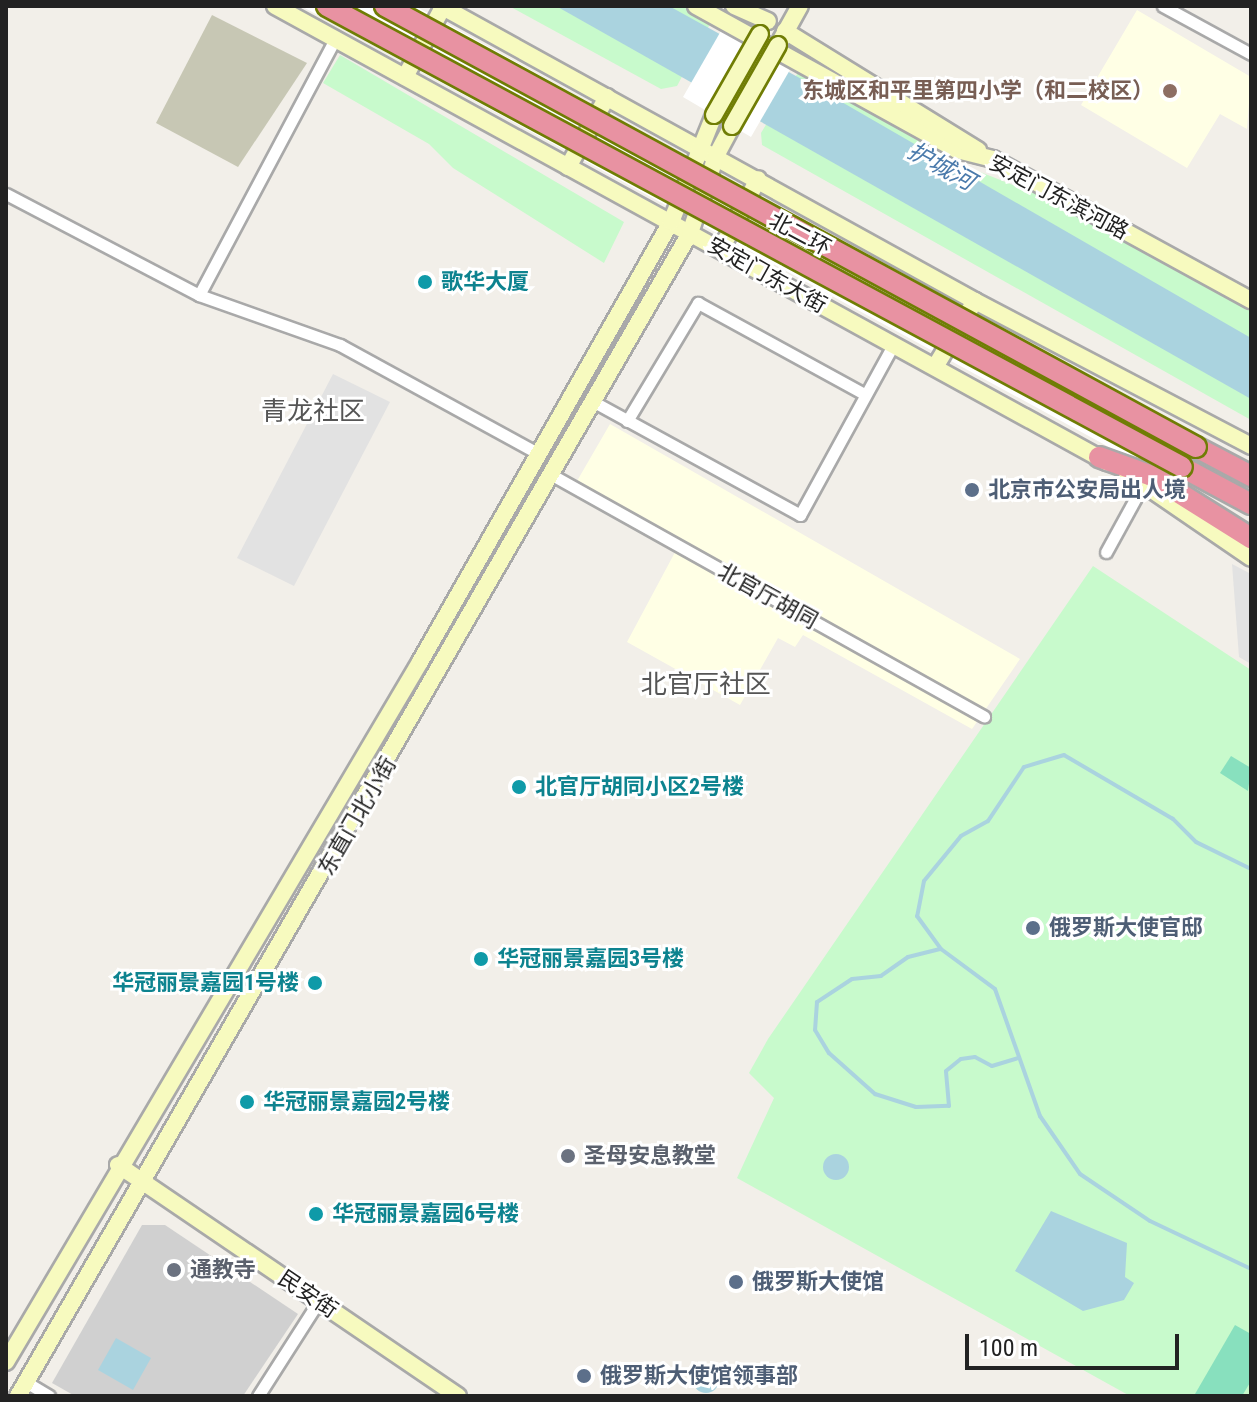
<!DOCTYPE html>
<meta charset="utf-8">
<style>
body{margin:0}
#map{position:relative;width:1257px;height:1402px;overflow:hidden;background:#f2efe9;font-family:"Roboto Condensed","Noto Sans SC",sans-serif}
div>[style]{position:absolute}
.education>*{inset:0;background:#ffffe5}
.religious>*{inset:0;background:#d0d0d0}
.construction>*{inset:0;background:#c7c7b4}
.park>*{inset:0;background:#c8facc}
.pitch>*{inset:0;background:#88e0be}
.parking>*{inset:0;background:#e2e2e2}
.water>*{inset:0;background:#aad3df}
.round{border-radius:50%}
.pier>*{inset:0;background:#fff}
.stream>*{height:4px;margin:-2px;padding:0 2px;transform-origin:2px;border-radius:2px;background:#aad3df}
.roads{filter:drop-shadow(2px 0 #a9a9a9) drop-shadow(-2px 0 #a9a9a9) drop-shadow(0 2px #a9a9a9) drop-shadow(0 -2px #a9a9a9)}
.street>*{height:11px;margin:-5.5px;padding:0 5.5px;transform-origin:5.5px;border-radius:5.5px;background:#fff}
.secondary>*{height:16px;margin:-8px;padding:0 8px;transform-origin:8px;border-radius:8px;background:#f7fabf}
.highway>*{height:20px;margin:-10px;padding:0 10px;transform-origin:10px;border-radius:10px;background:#e892a2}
.bridges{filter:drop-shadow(2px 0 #707d05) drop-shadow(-2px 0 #707d05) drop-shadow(0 2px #707d05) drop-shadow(0 -2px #707d05)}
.secondary-bridge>*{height:16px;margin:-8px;padding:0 8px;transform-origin:8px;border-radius:8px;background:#f7fabf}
.highway-bridge>*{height:20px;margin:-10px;padding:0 10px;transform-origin:10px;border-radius:10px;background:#e892a2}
.dots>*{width:22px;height:22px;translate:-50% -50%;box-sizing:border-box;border:4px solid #fff;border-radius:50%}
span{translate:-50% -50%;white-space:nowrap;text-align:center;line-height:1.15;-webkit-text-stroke:6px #fff;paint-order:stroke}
.education-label{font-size:22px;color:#785e54;font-weight:700}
.right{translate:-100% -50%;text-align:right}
.street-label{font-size:22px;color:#222}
.culture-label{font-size:22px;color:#0d838f;font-weight:700}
.left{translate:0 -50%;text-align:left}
.service-label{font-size:22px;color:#4e5e75;font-weight:700}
.worship-label{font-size:22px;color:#5b616d;font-weight:700}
.water-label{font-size:24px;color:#4a7aab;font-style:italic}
.quarter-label{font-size:26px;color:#555}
.frame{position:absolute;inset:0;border:8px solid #222;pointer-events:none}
.scale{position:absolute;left:965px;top:1334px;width:214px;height:36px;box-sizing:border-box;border:4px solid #222;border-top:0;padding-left:10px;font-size:24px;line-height:28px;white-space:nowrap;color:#222;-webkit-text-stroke:6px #fff;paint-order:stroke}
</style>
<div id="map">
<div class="education">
<div style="clip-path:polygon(1137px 10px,1251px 77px,1247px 129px,1220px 114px,1187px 168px,1081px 105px)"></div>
<div style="clip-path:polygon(610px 424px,1020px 659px,972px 729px,803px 635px,795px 647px,778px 638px,740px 705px,627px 642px,681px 541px,577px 481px)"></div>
</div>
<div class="religious">
<div style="clip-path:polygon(142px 1225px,165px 1225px,298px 1314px,243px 1396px,75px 1396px,52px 1383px)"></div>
</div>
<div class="construction">
<div style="clip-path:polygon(212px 15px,307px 63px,238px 167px,156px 123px)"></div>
</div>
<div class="park">
<div style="clip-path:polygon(509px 6px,683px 6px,711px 22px,677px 86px,661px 89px)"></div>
<div style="clip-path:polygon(340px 55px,624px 222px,604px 263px,453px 168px,429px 144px,323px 83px)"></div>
<div style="clip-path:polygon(799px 71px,960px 164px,1043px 197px,1251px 311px,1251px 420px,762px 145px,761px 133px)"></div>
<div style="clip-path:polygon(1093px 566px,1251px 670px,1251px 1396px,1130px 1396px,737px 1178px,774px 1098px,749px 1073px,768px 1039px)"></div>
</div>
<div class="pitch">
<div style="clip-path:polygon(1231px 756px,1251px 768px,1248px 791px,1220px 773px)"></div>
<div style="clip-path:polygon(1235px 1325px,1251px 1334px,1251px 1381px,1242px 1396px,1199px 1396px,1195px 1394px)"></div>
</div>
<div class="parking">
<div style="clip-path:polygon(333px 374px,390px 402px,294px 586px,237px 558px)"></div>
<div style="clip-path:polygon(1232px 564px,1251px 574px,1251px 664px,1239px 657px)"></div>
</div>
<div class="water">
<div style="clip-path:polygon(556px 6px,669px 6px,814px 86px,1251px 338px,1251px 399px)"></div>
<div class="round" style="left:823px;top:1154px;width:26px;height:26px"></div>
<div style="clip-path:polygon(1051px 1211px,1127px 1243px,1125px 1277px,1134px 1283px,1124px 1300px,1083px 1311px,1015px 1271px)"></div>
<div style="clip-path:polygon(116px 1338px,151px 1358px,133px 1390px,98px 1370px)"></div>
<div class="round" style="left:693px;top:1367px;width:26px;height:26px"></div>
</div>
<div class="pier">
<div style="clip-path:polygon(301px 6px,415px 6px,1194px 438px,1171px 481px)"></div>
<div style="clip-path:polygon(729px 17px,798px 56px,751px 137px,683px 97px)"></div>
</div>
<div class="stream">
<div style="left:1251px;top:869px;width:61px;rotate:-153.9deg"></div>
<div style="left:1196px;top:842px;width:33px;rotate:-135deg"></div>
<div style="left:1173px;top:819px;width:126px;rotate:-149.6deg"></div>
<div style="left:1064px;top:755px;width:42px;rotate:163.3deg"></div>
<div style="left:1024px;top:767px;width:65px;rotate:123.7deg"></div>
<div style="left:988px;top:821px;width:31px;rotate:151deg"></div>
<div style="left:961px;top:836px;width:58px;rotate:129.4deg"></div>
<div style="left:924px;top:881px;width:36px;rotate:101deg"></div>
<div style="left:917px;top:916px;width:41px;rotate:54deg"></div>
<div style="left:941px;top:949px;width:67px;rotate:36.5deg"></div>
<div style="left:995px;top:989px;width:135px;rotate:70.5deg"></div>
<div style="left:1040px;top:1116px;width:70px;rotate:55.4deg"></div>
<div style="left:1080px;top:1174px;width:84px;rotate:33.9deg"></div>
<div style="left:1150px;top:1221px;width:112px;rotate:25.4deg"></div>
<div style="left:940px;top:949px;width:33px;rotate:166deg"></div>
<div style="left:908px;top:957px;width:33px;rotate:145deg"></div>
<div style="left:881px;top:976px;width:29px;rotate:174deg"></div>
<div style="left:852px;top:979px;width:42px;rotate:146.7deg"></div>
<div style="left:817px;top:1002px;width:28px;rotate:94deg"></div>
<div style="left:815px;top:1030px;width:27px;rotate:59deg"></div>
<div style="left:829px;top:1053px;width:62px;rotate:41.7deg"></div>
<div style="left:875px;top:1094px;width:43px;rotate:17.6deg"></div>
<div style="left:916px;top:1107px;width:33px;rotate:-2deg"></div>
<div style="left:949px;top:1106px;width:35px;rotate:-95deg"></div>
<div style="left:946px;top:1071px;width:19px;rotate:-39deg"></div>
<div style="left:961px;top:1059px;width:14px;rotate:-8deg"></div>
<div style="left:975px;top:1057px;width:19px;rotate:28deg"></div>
<div style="left:992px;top:1066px;width:28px;rotate:-17deg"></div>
</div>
<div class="roads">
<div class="street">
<div style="left:1163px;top:6px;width:100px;rotate:28.6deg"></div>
<div style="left:6px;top:194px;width:218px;rotate:27.6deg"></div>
<div style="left:199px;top:295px;width:150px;rotate:19.5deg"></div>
<div style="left:340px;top:345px;width:227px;rotate:28.7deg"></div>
<div style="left:199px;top:295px;width:290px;rotate:-62deg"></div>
<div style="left:594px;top:402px;width:235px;rotate:28.7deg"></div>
<div style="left:800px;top:515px;width:194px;rotate:-61.3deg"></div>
<div style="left:627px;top:421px;width:138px;rotate:-59deg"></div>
<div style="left:698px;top:303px;width:189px;rotate:28.7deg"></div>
<div style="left:552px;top:475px;width:495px;rotate:29.2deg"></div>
<div style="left:1106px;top:552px;width:79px;rotate:-61.2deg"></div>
<div style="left:26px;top:1382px;width:27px;rotate:31deg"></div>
<div style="left:258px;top:1396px;width:112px;rotate:-57.4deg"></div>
</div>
<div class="secondary">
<div style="left:275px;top:6px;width:949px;rotate:28.73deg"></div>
<div style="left:441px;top:6px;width:610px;rotate:28.92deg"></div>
<div style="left:975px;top:301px;width:312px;rotate:27.7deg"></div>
<div style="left:696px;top:6px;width:298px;rotate:28.9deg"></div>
<div style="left:957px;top:150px;width:37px;rotate:14deg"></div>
<div style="left:993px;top:159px;width:294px;rotate:28.7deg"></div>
<div style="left:734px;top:6px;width:37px;rotate:24deg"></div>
<div style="left:785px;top:31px;width:227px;rotate:31.7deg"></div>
<div style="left:781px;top:40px;width:39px;rotate:-61deg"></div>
<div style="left:405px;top:77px;width:80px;rotate:-61.5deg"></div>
<div style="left:568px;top:167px;width:80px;rotate:-60.9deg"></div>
<div style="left:721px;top:249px;width:79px;rotate:-62.1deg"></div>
<div style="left:935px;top:367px;width:77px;rotate:-58.8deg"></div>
<div style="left:1127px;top:473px;width:150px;rotate:34.4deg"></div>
<div style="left:118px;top:1165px;width:411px;rotate:34.2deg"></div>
<div style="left:6px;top:1362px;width:813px;rotate:-59.4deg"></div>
<div style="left:420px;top:662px;width:507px;rotate:-60.3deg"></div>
<div style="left:671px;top:222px;width:115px;rotate:-68.1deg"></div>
<div style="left:18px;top:1396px;width:1343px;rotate:-59.98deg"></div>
<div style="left:690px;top:233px;width:81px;rotate:-71.3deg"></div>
<div style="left:716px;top:156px;width:34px;rotate:-62deg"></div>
</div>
<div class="highway">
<div style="left:1196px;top:447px;width:62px;rotate:27.8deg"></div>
<div style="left:1099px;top:457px;width:56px;rotate:19.7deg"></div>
<div style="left:1152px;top:476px;width:117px;rotate:32.1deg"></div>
<div style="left:1182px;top:467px;width:78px;rotate:28.2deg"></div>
</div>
</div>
<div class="bridges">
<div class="secondary-bridge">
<div style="left:714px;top:115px;width:93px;rotate:-60.4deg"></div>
<div style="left:732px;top:126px;width:93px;rotate:-60.4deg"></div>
</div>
<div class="highway-bridge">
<div style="left:327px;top:6px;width:971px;rotate:28.33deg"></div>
<div style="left:385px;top:6px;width:923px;rotate:28.54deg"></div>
</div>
</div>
<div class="dots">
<div style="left:1170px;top:91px;background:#8d6e63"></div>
<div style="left:425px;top:282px;background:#0f9aa8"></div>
<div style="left:972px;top:490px;background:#5c6f8a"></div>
<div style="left:519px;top:787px;background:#0f9aa8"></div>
<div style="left:1033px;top:928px;background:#5c6f8a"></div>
<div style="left:481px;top:959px;background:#0f9aa8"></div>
<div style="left:315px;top:983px;background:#0f9aa8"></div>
<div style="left:247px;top:1102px;background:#0f9aa8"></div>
<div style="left:568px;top:1156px;background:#6b7280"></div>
<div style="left:316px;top:1214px;background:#0f9aa8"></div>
<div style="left:174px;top:1270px;background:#6b7280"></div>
<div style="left:736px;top:1282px;background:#5c6f8a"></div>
<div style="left:584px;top:1376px;background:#5c6f8a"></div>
</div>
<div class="education-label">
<span class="right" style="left:1154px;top:91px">东城区和平里第四小学（和二校区）</span>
</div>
<div class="street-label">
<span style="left:1059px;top:197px;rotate:28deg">安定门东滨河路</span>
<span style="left:800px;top:234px;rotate:28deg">北二环</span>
<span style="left:767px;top:275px;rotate:29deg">安定门东大街</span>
<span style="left:768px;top:596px;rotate:29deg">北官厅胡同</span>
<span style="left:357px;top:816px;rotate:-60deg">东直门北小街</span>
<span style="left:308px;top:1294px;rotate:34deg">民安街</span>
</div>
<div class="culture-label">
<span class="left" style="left:441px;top:282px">歌华大厦</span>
<span class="left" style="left:535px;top:787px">北官厅胡同小区2号楼</span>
<span class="left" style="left:497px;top:959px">华冠丽景嘉园3号楼</span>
<span class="right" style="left:299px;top:983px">华冠丽景嘉园1号楼</span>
<span class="left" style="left:263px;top:1102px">华冠丽景嘉园2号楼</span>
<span class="left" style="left:332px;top:1214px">华冠丽景嘉园6号楼</span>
</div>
<div class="service-label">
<span class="left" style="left:988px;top:490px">北京市公安局出人境</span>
<span class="left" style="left:1049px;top:928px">俄罗斯大使官邸</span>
<span class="left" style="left:752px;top:1282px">俄罗斯大使馆</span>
<span class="left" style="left:600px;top:1376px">俄罗斯大使馆领事部</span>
</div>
<div class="worship-label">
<span class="left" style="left:584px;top:1156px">圣母安息教堂</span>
<span class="left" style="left:190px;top:1270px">通教寺</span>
</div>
<div class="water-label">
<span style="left:941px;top:167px;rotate:29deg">护城河</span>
</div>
<div class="quarter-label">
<span style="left:313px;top:412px">青龙社区</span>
<span style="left:706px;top:685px">北官厅社区</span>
</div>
<div class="frame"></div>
<div class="scale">100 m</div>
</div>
